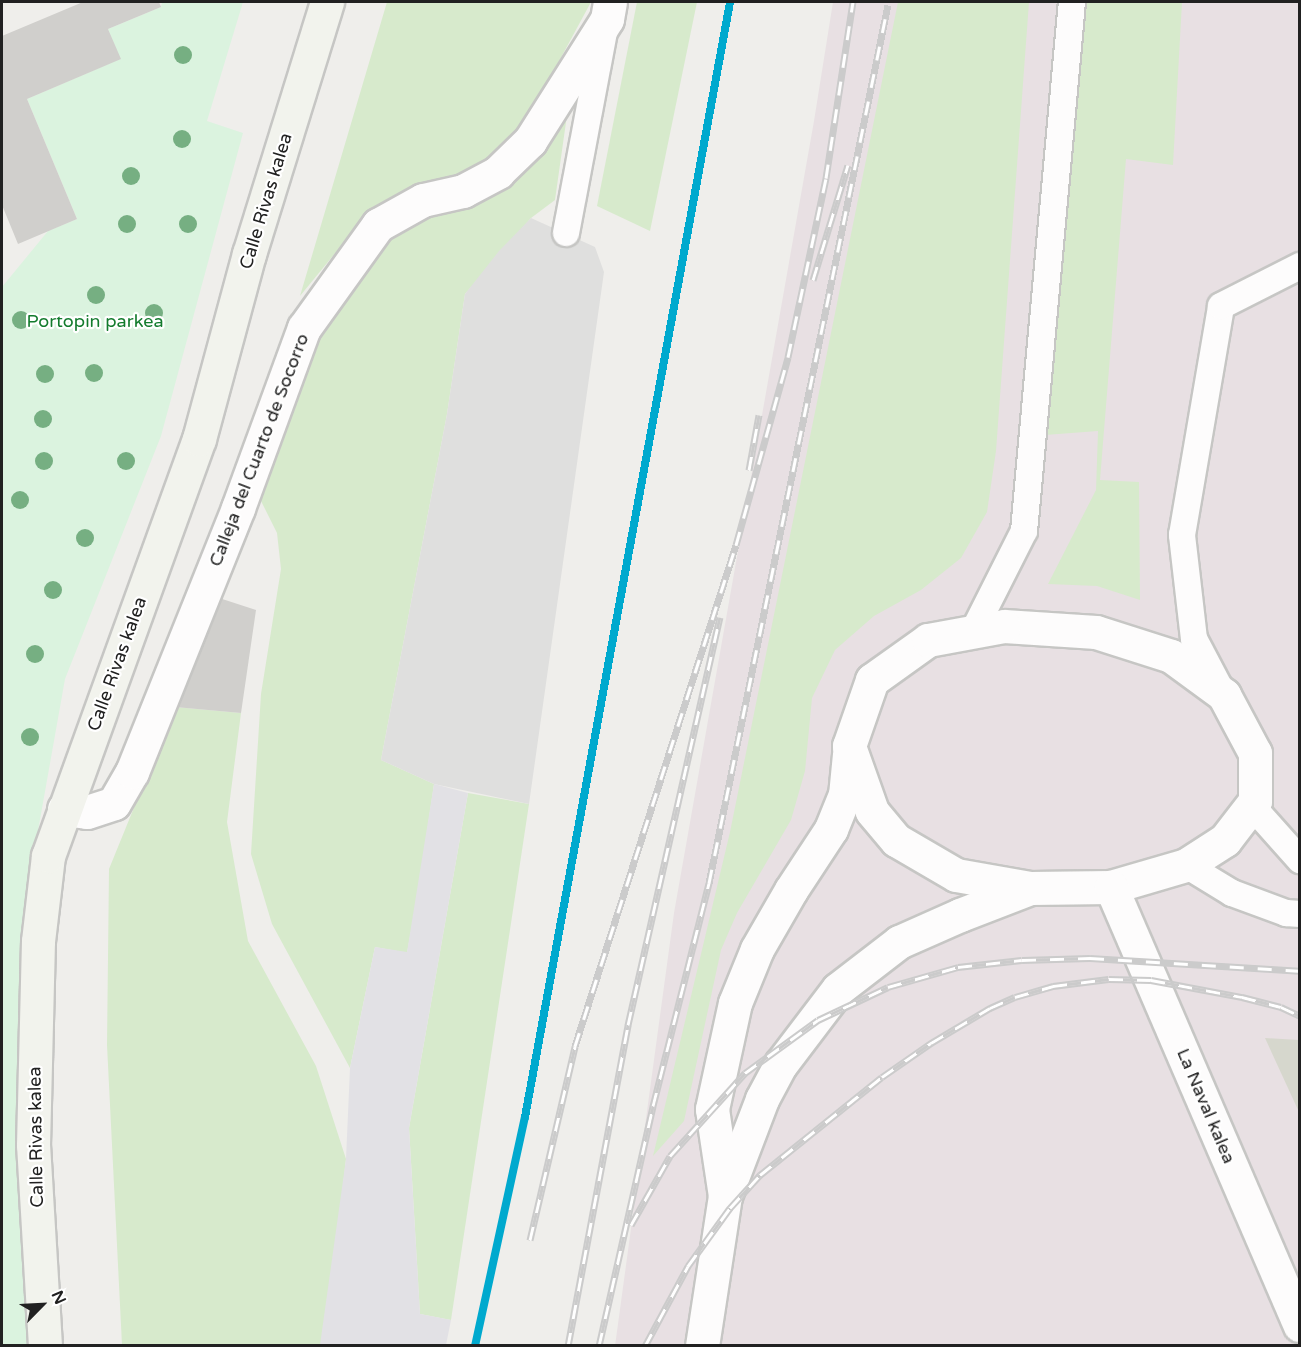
<!DOCTYPE html>
<style>
body{margin:0}
#map{position:relative;width:1301px;height:1347px;overflow:hidden;background:#efeeeb;font-family:"Varela Round",sans-serif}
div>[style]{position:absolute}
.industrial>*{inset:0;background:#e8e0e3}
.construction>*{inset:0;background:#d6d7cd}
.grass>*{inset:0;background:#d7eacc}
.park>*{inset:0;background:#dbf3df}
.parking>*{inset:0;background:#dfdfde}
.plaza>*{inset:0;background:#e2e1e5}
.building>*{inset:0;background:#d0cfcc}
.roads{filter:drop-shadow(2px 0 #c6c6c4) drop-shadow(-2px 0 #c6c6c4) drop-shadow(0 2px #c6c6c4) drop-shadow(0 -2px #c6c6c4)}
.lane>*{height:26px;margin:-13px;padding:0 13px;transform-origin:13px;border-radius:13px;background:#fdfcfc}
.street>*{height:33px;margin:-16.5px;padding:0 16.5px;transform-origin:16.5px;border-radius:16.5px;background:#fdfcfc}
.secondary>*{height:33px;margin:-16.5px;padding:0 16.5px;transform-origin:16.5px;border-radius:16.5px;background:#f2f3ed}
.rail>*{height:7px;margin-top:-3.5px;transform-origin:0;background:repeating-linear-gradient(90deg,#fff 0 14px,#cbcbcb 0 28px);box-sizing:border-box;border-block:2px solid #cbcbcb}
.rail-1>*{height:8px;margin:-4px;padding:0 4px;transform-origin:4px;border-radius:4px;background:#00a9ce}
.trees>*{width:18px;height:18px;margin:-9px;border-radius:50%;background:#76af82}
span{translate:-50% -50%;white-space:nowrap;text-align:center;line-height:1.15;-webkit-text-stroke:4.5px #fff;paint-order:stroke}
.street-label{font-size:18px;color:#212121}
.park-label{font-size:18px;color:#137b2d}
.frame{position:absolute;inset:0;border:3px solid #212121;pointer-events:none}
.north{position:absolute;left:12px;top:1275px;width:60px;height:60px;-webkit-text-stroke:4px #fff;paint-order:stroke;rotate:66deg;font-size:16px;font-weight:700;line-height:24px;text-align:center;color:#212121}
.north::after{content:'';display:block;margin:auto;width:21px;height:27px;background:#212121;clip-path:polygon(50% 0,100% 100%,50% 72%,0 100%)}
</style>
<div id="map">
<div class="industrial">
<div style="clip-path:polygon(833px 2px,1299px 2px,1299px 1345px,615px 1346px,674px 913px,814px 121px)"></div>
</div>
<div class="construction">
<div style="clip-path:polygon(1265px 1038px,1299px 1040px,1299px 1112px)"></div>
</div>
<div class="grass">
<div style="clip-path:polygon(387px 2px,591px 2px,524px 126px,480px 166px,393px 198px,364px 218px,300px 296px)"></div>
<div style="clip-path:polygon(637px 2px,697px 2px,650px 231px,597px 206px)"></div>
<div style="clip-path:polygon(898px 2px,1029px 2px,996px 451px,987px 512px,961px 558px,921px 590px,874px 616px,835px 650px,812px 698px,805px 771px,791px 820px,737px 913px,721px 950px,684px 1121px,653px 1156px,730px 832px)"></div>
<div style="clip-path:polygon(1084px 2px,1182px 2px,1173px 165px,1126px 159px,1100px 480px,1139px 482px,1140px 600px,1097px 586px,1048px 584px,1096px 490px,1098px 431px,1045px 435px)"></div>
<div style="clip-path:polygon(567px 115px,555px 200px,531px 218px,465px 294px,447px 414px,381px 760px,434px 784px,419px 887px,407px 953px,375px 947px,350px 1068px,272px 924px,251px 854px,261px 694px,281px 569px,277px 533px,257px 493px,314px 339px,377px 253px,410px 220px,468px 206px,510px 184px,539px 157px)"></div>
<div style="clip-path:polygon(175px 707px,241px 713px,227px 822px,248px 941px,316px 1066px,346px 1159px,325px 1345px,122px 1345px,107px 1045px,109px 869px)"></div>
<div style="clip-path:polygon(468px 793px,529px 804px,451px 1320px,420px 1314px,409px 1128px)"></div>
</div>
<div class="park">
<div style="clip-path:polygon(162px 2px,243px 2px,207px 121px,243px 133px,161px 436px,65px 679px,33px 859px,20px 1167px,27px 1345px,2px 1346px,2px 287px,48px 231px,77px 219px,27px 99px,120px 59px,108px 29px,161px 7px)"></div>
</div>
<div class="parking">
<div style="clip-path:polygon(531px 218px,595px 247px,604px 272px,529px 804px,434px 784px,381px 760px,447px 414px,465px 294px,499px 251px)"></div>
</div>
<div class="plaza">
<div style="clip-path:polygon(434px 784px,468px 793px,409px 1128px,420px 1314px,451px 1320px,446px 1345px,320px 1345px,346px 1159px,350px 1068px,375px 947px,407px 952px)"></div>
</div>
<div class="building">
<div style="clip-path:polygon(83px 2px,159px 2px,161px 7px,108px 29px,121px 59px,27px 99px,77px 219px,18px 244px,2px 205px,2px 36px)"></div>
<div style="clip-path:polygon(213px 596px,256px 610px,241px 713px,175px 707px)"></div>
</div>
<div class="roads">
<div class="lane">
<div style="left:566px;top:233px;width:206px;rotate:-79.3deg"></div>
<div style="left:973px;top:632px;width:113px;rotate:-63.2deg"></div>
<div style="left:1024px;top:531px;width:531px;rotate:-84.82deg"></div>
<div style="left:1222px;top:692px;width:60px;rotate:-117.8deg"></div>
<div style="left:1194px;top:639px;width:105px;rotate:-96.6deg"></div>
<div style="left:1182px;top:535px;width:232px;rotate:-80.3deg"></div>
<div style="left:1221px;top:306px;width:89px;rotate:-26.9deg"></div>
<div style="left:1251px;top:805px;width:74px;rotate:48.3deg"></div>
<div style="left:1186px;top:865px;width:54px;rotate:31.3deg"></div>
<div style="left:1232px;top:893px;width:58px;rotate:20.3deg"></div>
<div style="left:1286px;top:913px;width:14px;rotate:4deg"></div>
</div>
<div class="street">
<div style="left:1004px;top:626px;width:92px;rotate:3.7deg"></div>
<div style="left:1096px;top:632px;width:79px;rotate:17.7deg"></div>
<div style="left:1171px;top:656px;width:66px;rotate:36.3deg"></div>
<div style="left:1224px;top:695px;width:66px;rotate:61.9deg"></div>
<div style="left:1255px;top:753px;width:48px;rotate:90deg"></div>
<div style="left:1255px;top:801px;width:49px;rotate:127.6deg"></div>
<div style="left:1225px;top:840px;width:46px;rotate:147.3deg"></div>
<div style="left:1186px;top:865px;width:78px;rotate:163.7deg"></div>
<div style="left:1111px;top:887px;width:81px;rotate:179.3deg"></div>
<div style="left:1030px;top:888px;width:75px;rotate:-170deg"></div>
<div style="left:956px;top:875px;width:69px;rotate:-149.7deg"></div>
<div style="left:896px;top:840px;width:38px;rotate:-130deg"></div>
<div style="left:872px;top:811px;width:69px;rotate:-109.5deg"></div>
<div style="left:849px;top:746px;width:70px;rotate:-70.8deg"></div>
<div style="left:872px;top:680px;width:69px;rotate:-35.5deg"></div>
<div style="left:928px;top:640px;width:77px;rotate:-10.4deg"></div>
<div style="left:64px;top:809px;width:23px;rotate:7deg"></div>
<div style="left:87px;top:812px;width:28px;rotate:-18deg"></div>
<div style="left:114px;top:803px;width:36px;rotate:-60deg"></div>
<div style="left:132px;top:772px;width:284px;rotate:-68.1deg"></div>
<div style="left:238px;top:508px;width:192px;rotate:-69.9deg"></div>
<div style="left:304px;top:328px;width:127px;rotate:-54.3deg"></div>
<div style="left:378px;top:225px;width:51px;rotate:-29.1deg"></div>
<div style="left:423px;top:200px;width:41px;rotate:-12.7deg"></div>
<div style="left:463px;top:191px;width:40px;rotate:-28deg"></div>
<div style="left:498px;top:172px;width:45px;rotate:-44.1deg"></div>
<div style="left:530px;top:141px;width:144px;rotate:-57.7deg"></div>
<div style="left:607px;top:19px;width:17px;rotate:-80deg"></div>
<div style="left:1111px;top:887px;width:477px;rotate:66.7deg"></div>
<div style="left:725px;top:1196px;width:104px;rotate:-69.1deg"></div>
<div style="left:762px;top:1099px;width:40px;rotate:-62deg"></div>
<div style="left:781px;top:1064px;width:94px;rotate:-52.8deg"></div>
<div style="left:838px;top:989px;width:77px;rotate:-37.6deg"></div>
<div style="left:899px;top:942px;width:67px;rotate:-23.9deg"></div>
<div style="left:960px;top:915px;width:75px;rotate:-21.1deg"></div>
<div style="left:702px;top:1346px;width:152px;rotate:-81.3deg"></div>
<div style="left:725px;top:1196px;width:88px;rotate:-98.5deg"></div>
<div style="left:712px;top:1109px;width:108px;rotate:-77.8deg"></div>
<div style="left:735px;top:1003px;width:58px;rotate:-67.8deg"></div>
<div style="left:757px;top:949px;width:68px;rotate:-60deg"></div>
<div style="left:791px;top:890px;width:73px;rotate:-56.7deg"></div>
<div style="left:831px;top:829px;width:37px;rotate:-68deg"></div>
<div style="left:845px;top:795px;width:41px;rotate:-84.4deg"></div>
</div>
<div class="secondary">
<div style="left:45px;top:1346px;width:201px;rotate:-93.4deg"></div>
<div style="left:33px;top:1145px;width:204px;rotate:-88.6deg"></div>
<div style="left:38px;top:941px;width:86px;rotate:-83.3deg"></div>
<div style="left:48px;top:856px;width:443px;rotate:-70.1deg"></div>
<div style="left:199px;top:439px;width:192px;rotate:-74.9deg"></div>
<div style="left:249px;top:254px;width:264px;rotate:-72.8deg"></div>
</div>
</div>
<div class="rail">
<div style="left:813px;top:280px;width:120px;rotate:-73.1deg"></div>
<div style="left:749px;top:470px;width:56px;rotate:-79.7deg"></div>
<div style="left:631px;top:1225px;width:79px;rotate:-60.5deg"></div>
<div style="left:670px;top:1156px;width:112px;rotate:-47.9deg"></div>
<div style="left:745px;top:1073px;width:90px;rotate:-36deg"></div>
<div style="left:818px;top:1020px;width:77px;rotate:-25.2deg"></div>
<div style="left:888px;top:987px;width:73px;rotate:-15.9deg"></div>
<div style="left:958px;top:967px;width:64px;rotate:-6.2deg"></div>
<div style="left:1022px;top:960px;width:68px;rotate:-1.7deg"></div>
<div style="left:1090px;top:958px;width:210px;rotate:3.5deg"></div>
<div style="left:530px;top:1240px;width:199px;rotate:-76.9deg"></div>
<div style="left:575px;top:1046px;width:526px;rotate:-72.18deg"></div>
<div style="left:736px;top:545px;width:195px;rotate:-74.5deg"></div>
<div style="left:788px;top:357px;width:183px;rotate:-78deg"></div>
<div style="left:826px;top:178px;width:178px;rotate:-81.3deg"></div>
<div style="left:568px;top:1346px;width:327px;rotate:-79.4deg"></div>
<div style="left:628px;top:1025px;width:418px;rotate:-77.3deg"></div>
<div style="left:599px;top:1346px;width:246px;rotate:-77.3deg"></div>
<div style="left:653px;top:1106px;width:230px;rotate:-75.9deg"></div>
<div style="left:709px;top:883px;width:896px;rotate:-78.48deg"></div>
<div style="left:645px;top:1346px;width:91px;rotate:-61.7deg"></div>
<div style="left:688px;top:1266px;width:72px;rotate:-54.1deg"></div>
<div style="left:730px;top:1208px;width:45px;rotate:-47.7deg"></div>
<div style="left:760px;top:1175px;width:156px;rotate:-38.8deg"></div>
<div style="left:882px;top:1077px;width:60px;rotate:-34.8deg"></div>
<div style="left:931px;top:1043px;width:69px;rotate:-30.7deg"></div>
<div style="left:990px;top:1008px;width:27px;rotate:-24deg"></div>
<div style="left:1015px;top:997px;width:40px;rotate:-16deg"></div>
<div style="left:1053px;top:986px;width:56px;rotate:-7.1deg"></div>
<div style="left:1109px;top:979px;width:42px;rotate:1.4deg"></div>
<div style="left:1151px;top:980px;width:93px;rotate:10.6deg"></div>
<div style="left:1242px;top:997px;width:40px;rotate:14.4deg"></div>
<div style="left:1281px;top:1007px;width:21px;rotate:25deg"></div>
</div>
<div class="rail-1">
<div style="left:475px;top:1346px;width:234px;rotate:-77.7deg"></div>
<div style="left:525px;top:1117px;width:1134px;rotate:-79.58deg"></div>
</div>
<div class="trees">
<div style="left:183px;top:55px"></div>
<div style="left:182px;top:139px"></div>
<div style="left:131px;top:176px"></div>
<div style="left:127px;top:224px"></div>
<div style="left:188px;top:224px"></div>
<div style="left:96px;top:295px"></div>
<div style="left:154px;top:313px"></div>
<div style="left:21px;top:320px"></div>
<div style="left:94px;top:373px"></div>
<div style="left:45px;top:374px"></div>
<div style="left:43px;top:419px"></div>
<div style="left:44px;top:461px"></div>
<div style="left:126px;top:461px"></div>
<div style="left:20px;top:500px"></div>
<div style="left:85px;top:538px"></div>
<div style="left:53px;top:590px"></div>
<div style="left:35px;top:654px"></div>
<div style="left:30px;top:737px"></div>
</div>
<div class="street-label">
<span style="left:266px;top:201px;rotate:-73deg">Calle Rivas kalea</span>
<span style="left:259px;top:450px;rotate:-69deg">Calleja del Cuarto de Socorro</span>
<span style="left:117px;top:664px;rotate:-70deg">Calle Rivas kalea</span>
<span style="left:1206px;top:1106px;rotate:67deg">La Naval kalea</span>
<span style="left:36px;top:1137px;rotate:-91deg">Calle Rivas kalea</span>
</div>
<div class="park-label">
<span style="left:95px;top:321px">Portopin parkea</span>
</div>
<div class="frame"></div>
<div class="north">N</div>
</div>
